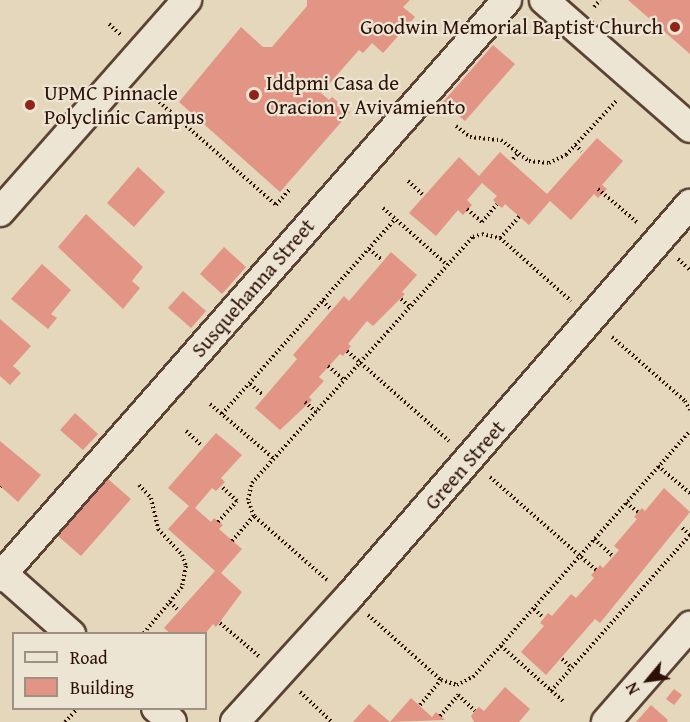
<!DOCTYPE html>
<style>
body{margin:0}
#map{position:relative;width:690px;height:722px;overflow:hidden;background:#e4d7bb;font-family:"Gentium Book Plus",serif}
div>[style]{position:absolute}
.building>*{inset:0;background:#e29584}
.path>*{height:4px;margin-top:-2px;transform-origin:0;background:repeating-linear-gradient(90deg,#2d1106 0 1.5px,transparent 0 4.5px)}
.roads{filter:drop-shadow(2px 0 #5b4233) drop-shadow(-2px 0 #5b4233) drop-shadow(0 2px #5b4233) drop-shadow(0 -2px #5b4233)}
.minor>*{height:28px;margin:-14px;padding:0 14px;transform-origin:14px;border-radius:14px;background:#ede5d3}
.dots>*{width:16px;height:16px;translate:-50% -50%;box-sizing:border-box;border:3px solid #ede5d3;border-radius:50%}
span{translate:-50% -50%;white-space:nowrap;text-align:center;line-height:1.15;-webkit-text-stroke:4.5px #ede5d3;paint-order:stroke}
.poi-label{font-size:21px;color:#2d1106}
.right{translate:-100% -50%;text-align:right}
.left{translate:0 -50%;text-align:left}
.street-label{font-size:21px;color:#2d1106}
.legend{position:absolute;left:12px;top:632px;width:195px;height:78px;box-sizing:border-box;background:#ede5d3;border:2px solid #a09081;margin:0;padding:8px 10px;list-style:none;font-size:18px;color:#2d1106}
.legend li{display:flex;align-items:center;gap:12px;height:30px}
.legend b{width:30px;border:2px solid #a09081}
.north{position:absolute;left:618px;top:650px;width:60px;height:60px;-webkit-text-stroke:4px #ede5d3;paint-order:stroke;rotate:241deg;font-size:16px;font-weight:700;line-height:24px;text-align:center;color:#2d1106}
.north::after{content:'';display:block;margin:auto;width:21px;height:27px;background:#2d1106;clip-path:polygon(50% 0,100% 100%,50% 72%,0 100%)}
</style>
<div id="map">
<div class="building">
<div style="clip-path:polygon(307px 0,410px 0,403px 7px,415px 17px,383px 53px,372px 43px,363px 53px,359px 50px,321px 93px,329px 100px,332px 97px,350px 112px,280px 192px,179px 102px,241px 27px,263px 47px,272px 47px,307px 6px)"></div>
<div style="clip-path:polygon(628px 0,690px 0,690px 54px)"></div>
<div style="clip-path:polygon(493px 45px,515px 64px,465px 121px,443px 102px)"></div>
<div style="clip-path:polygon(597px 138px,623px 161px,602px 185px,607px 189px,598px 198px,594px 194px,571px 220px,550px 201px,529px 225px,505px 204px,502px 208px,497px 204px,493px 200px,497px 196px,482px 183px,467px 200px,472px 205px,463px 215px,458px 210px,436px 236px,409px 213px,459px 157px,479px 176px,500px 152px,547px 194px)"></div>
<div style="clip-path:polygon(138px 167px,165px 192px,134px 227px,107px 203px)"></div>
<div style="clip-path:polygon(86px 214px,143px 267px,132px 281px,140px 288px,123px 309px,58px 247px)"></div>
<div style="clip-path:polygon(224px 247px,246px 267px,222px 294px,200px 274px)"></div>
<div style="clip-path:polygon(391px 252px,417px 275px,402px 292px,405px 294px,373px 326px,367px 321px,348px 344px,351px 346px,343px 356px,340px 354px,319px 377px,324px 381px,309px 397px,312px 400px,280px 430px,255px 408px,297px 359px,293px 355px,344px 296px,349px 301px)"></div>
<div style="clip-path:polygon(42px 264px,71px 290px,51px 314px,57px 318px,48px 329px,11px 299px)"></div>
<div style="clip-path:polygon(183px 291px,206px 311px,191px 328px,168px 308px)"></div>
<div style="clip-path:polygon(0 319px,31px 346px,13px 366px,21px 373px,10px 385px,0 376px)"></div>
<div style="clip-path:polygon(75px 413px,98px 434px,83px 450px,60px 430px)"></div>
<div style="clip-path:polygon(216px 433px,242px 455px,221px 478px,225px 482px,216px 491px,212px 488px,195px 508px,211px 522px,214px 518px,223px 525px,219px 529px,242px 549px,221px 573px,242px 592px,216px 627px,213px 624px,205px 634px,171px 634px,164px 628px,215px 571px,168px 529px,189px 506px,168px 488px)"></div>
<div style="clip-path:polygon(0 441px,41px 475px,18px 502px,0 486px)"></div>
<div style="clip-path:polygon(108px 479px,131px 499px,81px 556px,58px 536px)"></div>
<div style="clip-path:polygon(664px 488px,690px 512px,600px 623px,595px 619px,546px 675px,521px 652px,544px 626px,540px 623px,548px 613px,552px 616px,571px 594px,576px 598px,594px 578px,591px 575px,596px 570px,600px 565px,603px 568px,619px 550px,614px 546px,637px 519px,634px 517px,642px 508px,645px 511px)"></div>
<div style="clip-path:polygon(505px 687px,530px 709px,519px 722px,474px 722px,471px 716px,475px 711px,479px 707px,484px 711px)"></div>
<div style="clip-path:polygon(674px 689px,682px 695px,674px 705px,666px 699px)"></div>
<div style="clip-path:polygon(411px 698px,432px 717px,436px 712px,445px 720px,390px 722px)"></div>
<div style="clip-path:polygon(369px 704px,390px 722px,353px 722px)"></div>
<div style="clip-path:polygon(651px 705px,668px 720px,667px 722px,636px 722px)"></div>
</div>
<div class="path">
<div style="left:594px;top:7px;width:9px;rotate:-49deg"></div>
<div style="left:109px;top:24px;width:16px;rotate:43deg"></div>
<div style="left:149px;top:93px;width:169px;rotate:41.4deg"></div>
<div style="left:276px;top:205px;width:20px;rotate:-49deg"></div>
<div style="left:456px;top:126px;width:18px;rotate:38deg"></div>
<div style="left:470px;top:137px;width:31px;rotate:6deg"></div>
<div style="left:501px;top:140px;width:35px;rotate:37deg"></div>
<div style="left:529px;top:161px;width:20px;rotate:6deg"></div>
<div style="left:549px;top:163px;width:19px;rotate:-25deg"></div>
<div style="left:566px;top:155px;width:76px;rotate:-47.1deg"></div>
<div style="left:575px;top:145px;width:9px;rotate:41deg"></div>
<div style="left:513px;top:159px;width:8px;rotate:-50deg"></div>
<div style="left:408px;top:181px;width:21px;rotate:43deg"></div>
<div style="left:598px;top:189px;width:52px;rotate:40.4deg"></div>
<div style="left:383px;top:208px;width:84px;rotate:41.6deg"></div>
<div style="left:467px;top:209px;width:20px;rotate:41deg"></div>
<div style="left:482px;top:222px;width:23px;rotate:-50deg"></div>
<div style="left:500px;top:238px;width:30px;rotate:-48deg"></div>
<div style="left:369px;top:249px;width:16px;rotate:40deg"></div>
<div style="left:678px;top:259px;width:16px;rotate:43deg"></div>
<div style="left:401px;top:299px;width:11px;rotate:41deg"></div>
<div style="left:322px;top:301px;width:11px;rotate:41deg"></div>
<div style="left:612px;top:337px;width:97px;rotate:41.2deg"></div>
<div style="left:685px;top:401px;width:10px;rotate:61deg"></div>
<div style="left:347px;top:351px;width:136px;rotate:41.4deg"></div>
<div style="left:328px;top:366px;width:21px;rotate:41deg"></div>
<div style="left:250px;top:384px;width:16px;rotate:40deg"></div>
<div style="left:305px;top:402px;width:15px;rotate:42deg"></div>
<div style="left:210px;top:404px;width:83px;rotate:40.6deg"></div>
<div style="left:222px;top:414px;width:261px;rotate:-48.4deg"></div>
<div style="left:186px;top:431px;width:22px;rotate:43deg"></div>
<div style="left:658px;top:466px;width:42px;rotate:40.2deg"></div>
<div style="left:490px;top:477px;width:141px;rotate:41.3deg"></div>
<div style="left:139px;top:485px;width:18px;rotate:47deg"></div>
<div style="left:151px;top:498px;width:32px;rotate:77deg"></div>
<div style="left:158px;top:529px;width:35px;rotate:47deg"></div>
<div style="left:182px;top:555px;width:12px;rotate:70deg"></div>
<div style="left:186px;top:566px;width:21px;rotate:101deg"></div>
<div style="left:182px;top:587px;width:61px;rotate:129.7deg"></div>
<div style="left:0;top:487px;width:1px;rotate:-45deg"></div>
<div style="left:626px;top:503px;width:15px;rotate:37deg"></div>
<div style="left:218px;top:522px;width:28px;rotate:-48deg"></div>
<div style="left:237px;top:501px;width:22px;rotate:-137deg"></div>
<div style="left:594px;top:539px;width:25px;rotate:42deg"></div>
<div style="left:232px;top:541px;width:33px;rotate:-49deg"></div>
<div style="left:327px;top:580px;width:97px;rotate:-138.8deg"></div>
<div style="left:254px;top:516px;width:17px;rotate:-111deg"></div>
<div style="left:248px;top:500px;width:17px;rotate:-77deg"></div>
<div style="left:252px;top:483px;width:331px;rotate:-48.1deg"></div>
<div style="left:473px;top:237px;width:9px;rotate:-18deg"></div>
<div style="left:482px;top:234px;width:18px;rotate:13deg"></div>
<div style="left:500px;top:238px;width:95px;rotate:41.6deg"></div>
<div style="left:170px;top:602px;width:10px;rotate:45deg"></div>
<div style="left:534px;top:609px;width:13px;rotate:42deg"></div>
<div style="left:368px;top:615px;width:98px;rotate:41.7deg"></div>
<div style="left:441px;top:680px;width:17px;rotate:17deg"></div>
<div style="left:457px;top:685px;width:18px;rotate:-27deg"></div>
<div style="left:473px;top:677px;width:328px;rotate:-48.6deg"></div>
<div style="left:220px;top:623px;width:52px;rotate:40.4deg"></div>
<div style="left:501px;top:646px;width:84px;rotate:41.6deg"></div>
<div style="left:562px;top:659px;width:13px;rotate:42deg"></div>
<div style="left:551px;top:691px;width:209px;rotate:-48.3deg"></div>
<div style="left:690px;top:535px;width:12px;rotate:-138deg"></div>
<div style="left:300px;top:692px;width:44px;rotate:43.2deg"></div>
<div style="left:420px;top:705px;width:33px;rotate:-50deg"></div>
<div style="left:440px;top:716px;width:28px;rotate:-49deg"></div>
<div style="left:458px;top:695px;width:23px;rotate:43deg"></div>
<div style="left:65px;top:722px;width:19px;rotate:-47deg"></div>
</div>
<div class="roads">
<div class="minor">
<div style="left:544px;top:0;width:194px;rotate:41.2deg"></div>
<div style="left:0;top:212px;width:283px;rotate:-48.6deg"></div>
<div style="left:0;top:571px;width:95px;rotate:41.6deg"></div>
<div style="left:0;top:577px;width:768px;rotate:-48.69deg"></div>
<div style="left:156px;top:708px;width:21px;rotate:41deg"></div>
<div style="left:235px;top:722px;width:168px;rotate:-47.7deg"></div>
<div style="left:348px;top:598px;width:522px;rotate:-49.04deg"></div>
<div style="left:606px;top:722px;width:128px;rotate:-48.8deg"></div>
</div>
</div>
<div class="dots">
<div style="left:675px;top:27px;background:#8f2418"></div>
<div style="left:254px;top:95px;background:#8f2418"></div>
<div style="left:30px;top:105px;background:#8f2418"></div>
</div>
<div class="poi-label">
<span class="right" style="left:663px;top:27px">Goodwin Memorial Baptist Church</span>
<span class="left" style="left:266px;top:95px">Iddpmi Casa de<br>Oracion y Avivamiento</span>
<span class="left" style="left:44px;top:105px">UPMC Pinnacle<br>Polyclinic Campus</span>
</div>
<div class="street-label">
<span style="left:253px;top:288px;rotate:-49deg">Susquehanna Street</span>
<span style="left:465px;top:465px;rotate:-49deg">Green Street</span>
</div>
<ul class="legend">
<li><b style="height:8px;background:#ede5d3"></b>Road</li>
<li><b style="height:16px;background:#e29584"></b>Building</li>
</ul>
<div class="north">N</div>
</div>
